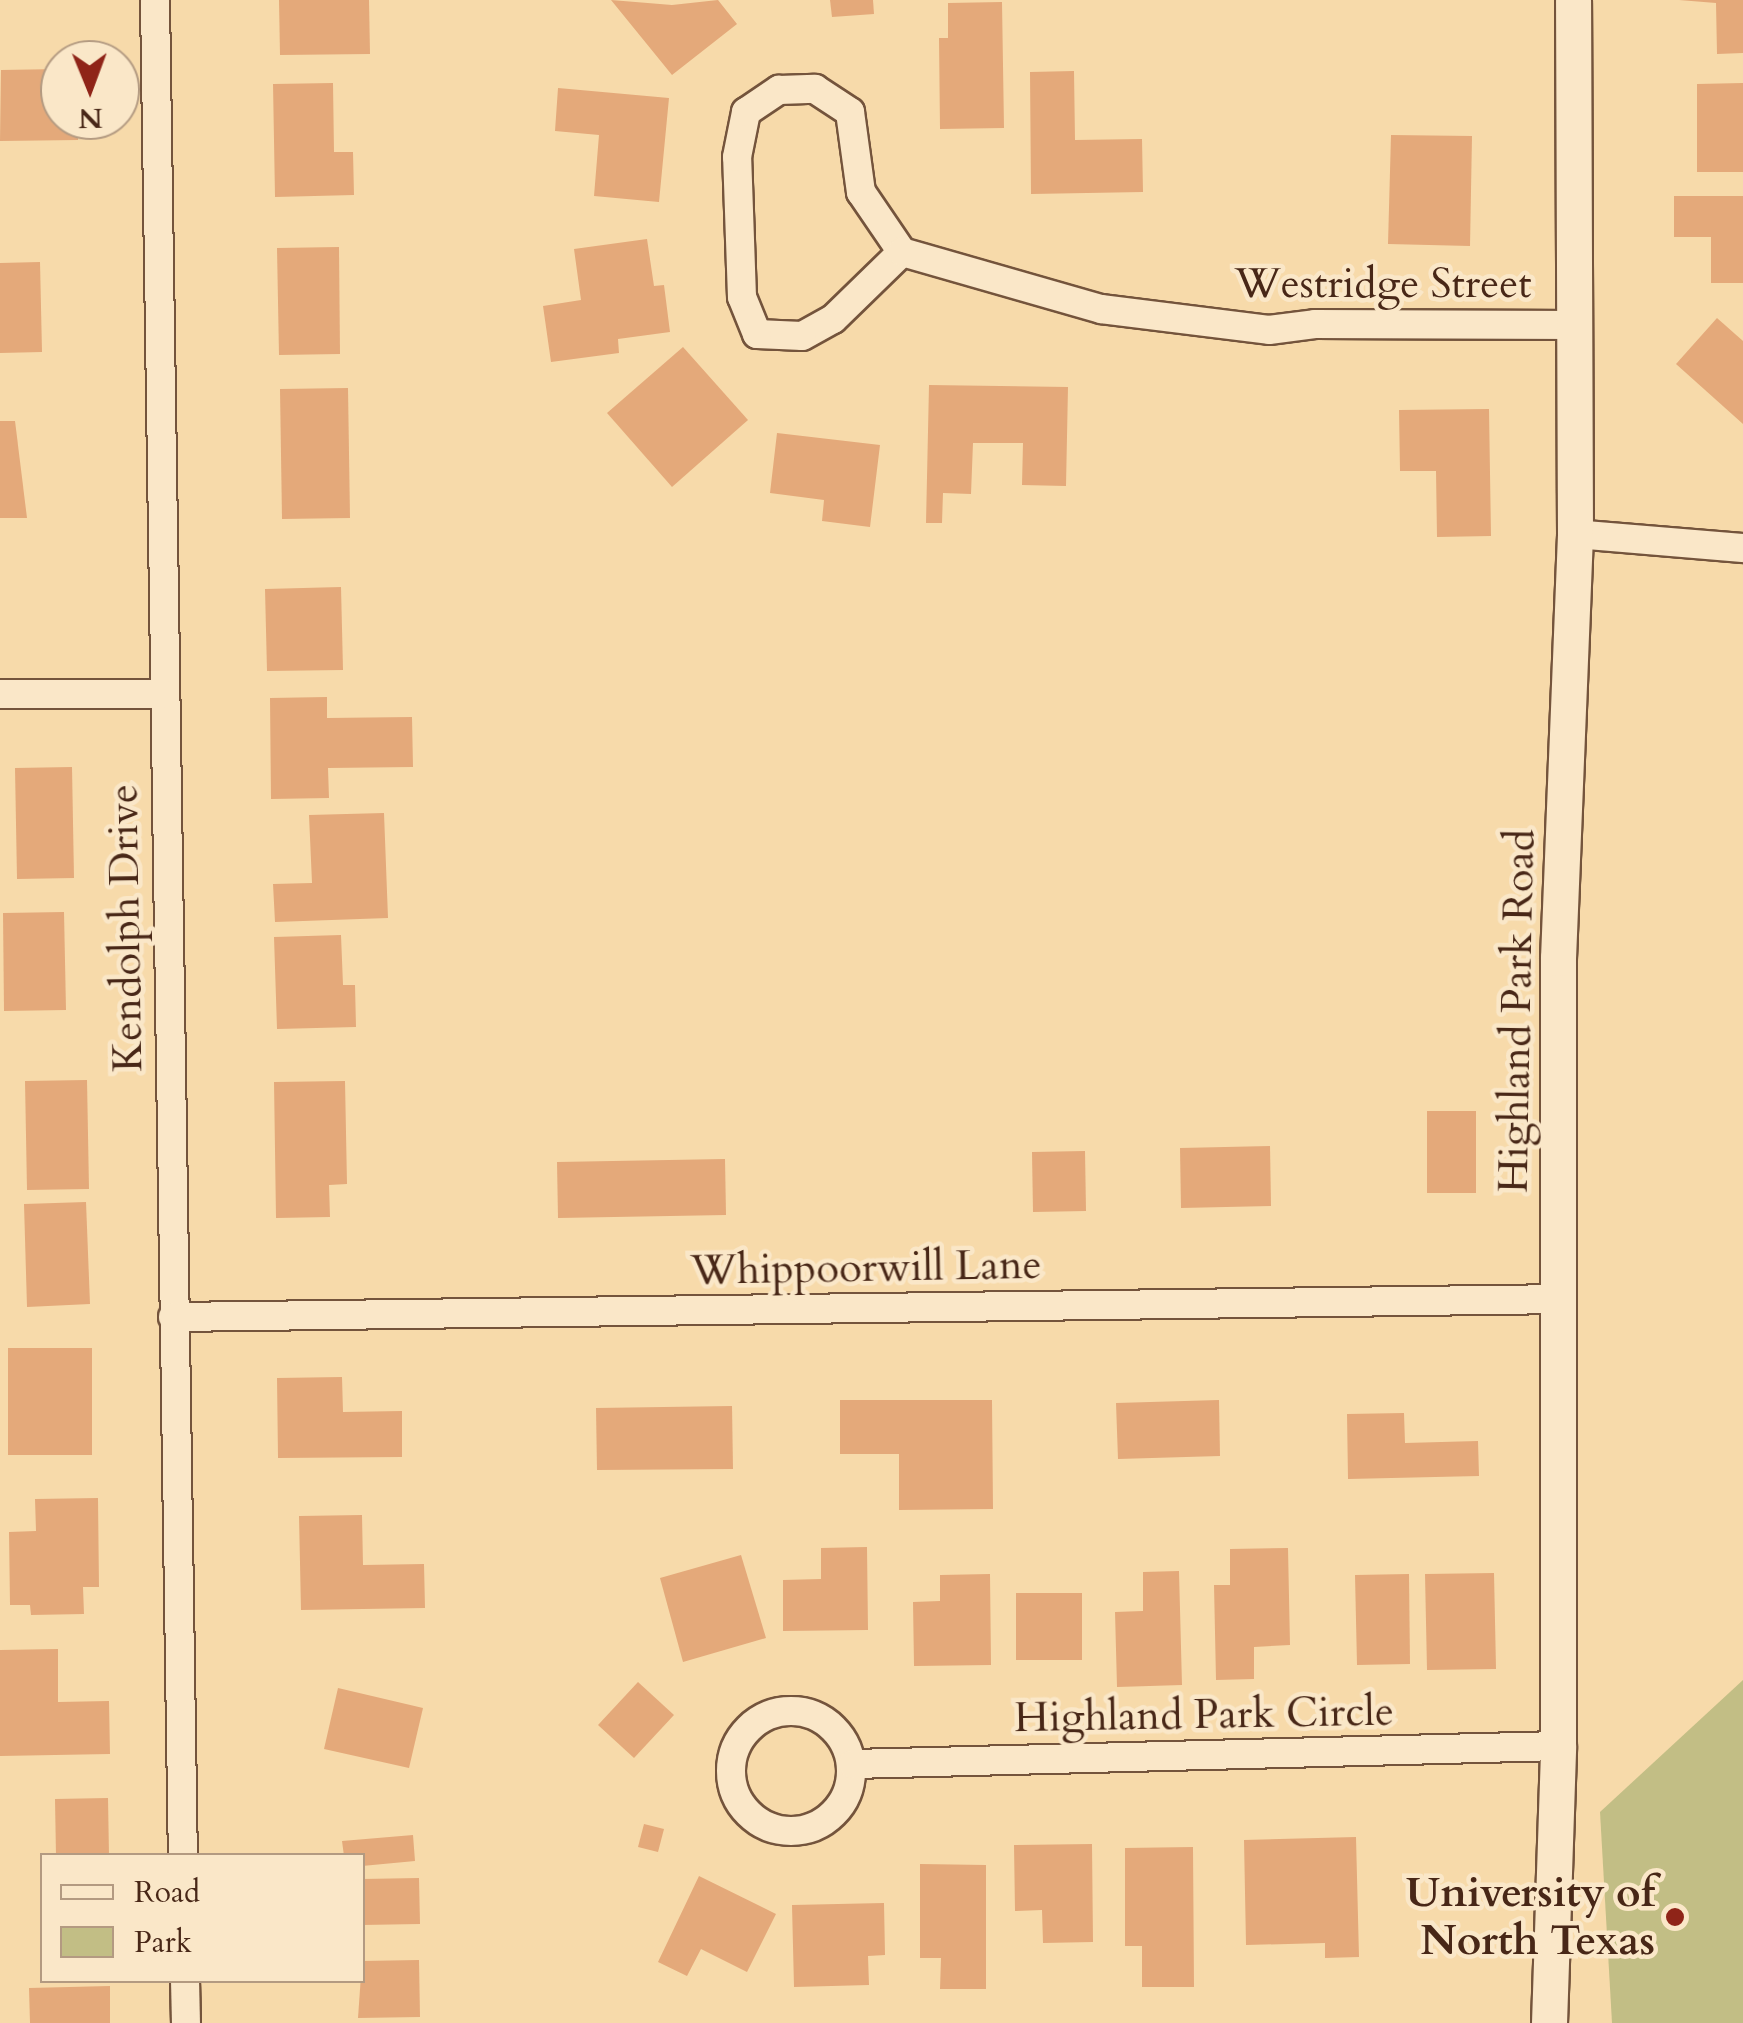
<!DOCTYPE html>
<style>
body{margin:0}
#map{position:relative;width:1743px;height:2023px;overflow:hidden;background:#f7daaa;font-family:Cardo,serif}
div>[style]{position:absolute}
.green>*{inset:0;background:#c2be85}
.building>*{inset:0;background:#e4a97a}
.roads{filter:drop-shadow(2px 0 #74543c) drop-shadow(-2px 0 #74543c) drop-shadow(0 2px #74543c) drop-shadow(0 -2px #74543c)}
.minor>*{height:28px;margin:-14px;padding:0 14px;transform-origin:14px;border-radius:14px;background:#fae7c8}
.minor>.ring{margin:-14px;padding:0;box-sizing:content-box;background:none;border:28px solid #fae7c8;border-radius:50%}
.tertiary>*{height:35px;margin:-17.5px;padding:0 17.5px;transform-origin:17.5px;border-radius:17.5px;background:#fae7c8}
.dots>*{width:28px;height:28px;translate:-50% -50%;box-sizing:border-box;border:5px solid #fae7c8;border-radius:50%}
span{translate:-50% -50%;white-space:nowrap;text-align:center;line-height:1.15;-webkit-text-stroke:9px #fae7c8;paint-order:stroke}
.street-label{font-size:42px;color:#482717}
.poi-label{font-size:42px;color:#482717;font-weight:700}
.right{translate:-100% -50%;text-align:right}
.legend{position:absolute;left:40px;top:1853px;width:325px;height:130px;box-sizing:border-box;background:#fae7c8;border:2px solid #b39a81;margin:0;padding:12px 18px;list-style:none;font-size:30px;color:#482717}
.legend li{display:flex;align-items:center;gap:20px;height:50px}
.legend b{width:50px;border:2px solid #b39a81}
.north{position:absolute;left:40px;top:40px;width:100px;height:100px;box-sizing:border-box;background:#fae7c8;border:2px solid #b39a81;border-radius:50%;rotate:179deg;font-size:28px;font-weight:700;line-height:40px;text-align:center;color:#482717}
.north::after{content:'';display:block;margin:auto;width:35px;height:45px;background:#8f2418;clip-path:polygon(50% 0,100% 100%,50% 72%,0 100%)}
</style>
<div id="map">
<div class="green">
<div style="clip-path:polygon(1743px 1680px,1743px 2023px,1612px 2023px,1600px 1812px)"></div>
</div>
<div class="building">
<div style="clip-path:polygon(279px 0,369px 0,370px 54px,280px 55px)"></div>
<div style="clip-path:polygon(611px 0,672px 5px,718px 0,737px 24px,672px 75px)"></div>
<div style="clip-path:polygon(830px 0,873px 0,874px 14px,832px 17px)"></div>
<div style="clip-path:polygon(1679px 0,1743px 0,1743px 53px,1717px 54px,1716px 3px)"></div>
<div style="clip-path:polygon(1002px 2px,1004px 128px,940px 129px,939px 38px,948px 38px,948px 3px)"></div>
<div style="clip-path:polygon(60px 69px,60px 120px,78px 120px,78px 140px,0 141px,1px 70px)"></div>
<div style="clip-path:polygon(1074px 71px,1075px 140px,1142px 139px,1143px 192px,1031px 194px,1030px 72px)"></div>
<div style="clip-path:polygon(333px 83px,334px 152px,353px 152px,354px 195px,275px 197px,273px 84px)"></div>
<div style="clip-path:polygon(1743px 83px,1743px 172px,1697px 172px,1697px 84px)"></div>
<div style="clip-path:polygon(558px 88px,669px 98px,659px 202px,594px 196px,599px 135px,555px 131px)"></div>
<div style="clip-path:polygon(1391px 135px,1472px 136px,1470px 246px,1388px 244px)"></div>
<div style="clip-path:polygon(1674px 196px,1743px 196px,1743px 283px,1711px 283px,1711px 237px,1674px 237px)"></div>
<div style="clip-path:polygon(647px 239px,654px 286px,664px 285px,670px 332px,618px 339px,619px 353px,551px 362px,543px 306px,581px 300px,574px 249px)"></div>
<div style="clip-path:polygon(339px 247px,340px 354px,279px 355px,277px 248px)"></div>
<div style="clip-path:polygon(40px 262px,42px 352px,0 353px,0 263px)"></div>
<div style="clip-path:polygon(1717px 318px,1743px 341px,1743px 424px,1676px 364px)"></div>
<div style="clip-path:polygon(683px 347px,748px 420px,672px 487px,607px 413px)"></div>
<div style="clip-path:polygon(929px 385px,1068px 387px,1066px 486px,1022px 485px,1023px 443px,973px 443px,971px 494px,943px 493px,942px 523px,926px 523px)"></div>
<div style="clip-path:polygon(348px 388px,350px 518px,282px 519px,280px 389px)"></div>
<div style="clip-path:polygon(1489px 409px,1491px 536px,1437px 537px,1436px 471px,1400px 471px,1399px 410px)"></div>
<div style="clip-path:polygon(0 421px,15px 421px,27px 518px,0 518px)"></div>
<div style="clip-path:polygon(777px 433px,880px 445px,870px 527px,822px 521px,824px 500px,770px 493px)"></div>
<div style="clip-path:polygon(341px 587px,343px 670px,267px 671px,265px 589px)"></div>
<div style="clip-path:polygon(327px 697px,327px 718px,412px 717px,413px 767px,328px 768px,329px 798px,271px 799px,270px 698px)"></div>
<div style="clip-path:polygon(72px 767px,74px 878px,17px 879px,15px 768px)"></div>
<div style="clip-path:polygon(384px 813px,388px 918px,275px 922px,273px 884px,312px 883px,309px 815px)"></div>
<div style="clip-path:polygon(64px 912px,66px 1010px,4px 1011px,3px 913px)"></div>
<div style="clip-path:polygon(341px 935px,343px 985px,355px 985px,356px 1027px,277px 1029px,274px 937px)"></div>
<div style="clip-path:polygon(87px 1080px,89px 1189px,27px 1190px,25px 1081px)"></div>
<div style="clip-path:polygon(345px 1081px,347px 1184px,329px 1185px,330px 1217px,276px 1218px,274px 1082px)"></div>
<div style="clip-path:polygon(1427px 1111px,1476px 1111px,1476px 1193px,1427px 1193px)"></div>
<div style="clip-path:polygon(1270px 1146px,1271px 1206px,1181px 1208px,1180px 1148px)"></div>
<div style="clip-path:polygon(1085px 1151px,1086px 1211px,1033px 1212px,1032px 1152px)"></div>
<div style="clip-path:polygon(725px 1159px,726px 1215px,558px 1218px,557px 1162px)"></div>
<div style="clip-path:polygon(86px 1202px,90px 1304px,27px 1307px,24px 1204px)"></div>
<div style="clip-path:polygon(8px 1348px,92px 1348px,92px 1455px,8px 1455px)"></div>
<div style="clip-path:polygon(342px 1377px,343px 1412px,402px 1411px,402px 1457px,278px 1458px,277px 1378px)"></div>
<div style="clip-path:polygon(840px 1400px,992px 1400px,993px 1509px,899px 1510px,899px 1454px,840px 1454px)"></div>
<div style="clip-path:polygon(1219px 1400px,1220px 1456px,1118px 1459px,1116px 1403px)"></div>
<div style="clip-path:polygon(732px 1406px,733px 1469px,597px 1470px,596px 1408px)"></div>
<div style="clip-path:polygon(1404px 1413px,1405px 1443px,1478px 1441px,1479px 1476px,1348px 1479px,1347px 1414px)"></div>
<div style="clip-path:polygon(98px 1498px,99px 1587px,83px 1587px,84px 1614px,31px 1615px,30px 1605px,10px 1605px,9px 1532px,36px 1531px,35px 1499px)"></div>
<div style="clip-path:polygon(362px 1515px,363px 1565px,424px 1564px,425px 1608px,301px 1610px,299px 1516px)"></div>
<div style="clip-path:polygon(867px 1547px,868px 1630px,783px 1631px,783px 1580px,821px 1579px,821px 1548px)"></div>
<div style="clip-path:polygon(1288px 1548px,1290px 1645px,1254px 1647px,1254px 1679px,1216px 1680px,1214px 1585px,1230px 1585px,1230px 1549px)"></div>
<div style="clip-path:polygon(741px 1555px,766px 1638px,683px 1662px,660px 1578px)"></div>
<div style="clip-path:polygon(1179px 1571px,1182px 1685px,1117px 1687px,1115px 1612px,1143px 1611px,1143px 1572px)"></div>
<div style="clip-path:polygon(1494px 1573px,1496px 1669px,1427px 1670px,1425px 1574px)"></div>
<div style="clip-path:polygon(990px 1574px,991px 1665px,914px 1666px,913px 1602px,940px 1601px,940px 1575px)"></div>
<div style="clip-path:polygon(1409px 1574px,1410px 1664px,1357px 1665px,1355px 1575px)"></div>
<div style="clip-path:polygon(1016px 1593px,1082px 1593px,1082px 1660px,1016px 1660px)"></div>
<div style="clip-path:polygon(58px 1649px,58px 1702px,109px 1701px,110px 1754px,0 1756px,0 1650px)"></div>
<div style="clip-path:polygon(638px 1682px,674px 1715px,634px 1758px,598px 1725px)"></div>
<div style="clip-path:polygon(338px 1688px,423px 1708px,409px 1768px,324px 1749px)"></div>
<div style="clip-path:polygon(108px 1798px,109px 1856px,56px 1856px,55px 1799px)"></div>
<div style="clip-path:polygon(644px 1824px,664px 1829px,658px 1852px,638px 1847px)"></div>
<div style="clip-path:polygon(413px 1835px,415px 1861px,362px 1866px,362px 1856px,344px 1856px,342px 1841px)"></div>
<div style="clip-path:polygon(1356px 1837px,1359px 1957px,1325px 1958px,1325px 1943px,1246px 1945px,1244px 1840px)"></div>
<div style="clip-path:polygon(1092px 1844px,1093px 1942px,1043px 1943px,1042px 1910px,1015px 1911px,1014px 1845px)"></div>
<div style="clip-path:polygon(1193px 1847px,1194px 1987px,1142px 1987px,1142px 1946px,1125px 1946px,1125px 1848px)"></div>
<div style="clip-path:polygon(920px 1864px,986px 1865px,986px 1989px,940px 1989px,941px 1958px,920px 1958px)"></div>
<div style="clip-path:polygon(699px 1876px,776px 1914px,747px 1972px,701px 1949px,687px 1976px,658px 1962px)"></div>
<div style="clip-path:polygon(419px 1878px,420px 1924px,362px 1925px,362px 1879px)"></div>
<div style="clip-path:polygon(884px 1903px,885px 1955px,868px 1956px,869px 1985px,794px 1987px,792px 1905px)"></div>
<div style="clip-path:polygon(419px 1960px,420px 2017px,358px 2018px,362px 1961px)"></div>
<div style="clip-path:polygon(110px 1986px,110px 2023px,30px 2023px,29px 1988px)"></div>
</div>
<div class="roads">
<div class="minor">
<div style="left:155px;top:0;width:1856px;rotate:89.14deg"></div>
<div style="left:902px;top:252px;width:96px;rotate:135.8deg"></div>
<div style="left:833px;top:319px;width:35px;rotate:151deg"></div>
<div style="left:802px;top:336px;width:45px;rotate:-177.5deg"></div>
<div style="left:757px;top:334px;width:40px;rotate:-112deg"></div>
<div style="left:742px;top:297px;width:140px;rotate:-92deg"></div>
<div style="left:737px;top:157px;width:46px;rotate:-78.7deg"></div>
<div style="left:746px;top:112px;width:40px;rotate:-34deg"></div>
<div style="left:779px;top:90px;width:36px;rotate:-2deg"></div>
<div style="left:815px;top:89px;width:42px;rotate:33.3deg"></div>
<div style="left:850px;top:112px;width:81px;rotate:82.2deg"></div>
<div style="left:861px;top:192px;width:73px;rotate:55.7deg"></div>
<div style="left:902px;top:252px;width:207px;rotate:16deg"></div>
<div style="left:1101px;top:309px;width:169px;rotate:7.1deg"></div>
<div style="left:1269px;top:330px;width:46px;rotate:-7.4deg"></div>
<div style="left:1315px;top:324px;width:259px;rotate:0.2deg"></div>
<div style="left:1575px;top:534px;width:169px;rotate:4.8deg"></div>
<div style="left:0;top:694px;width:162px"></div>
<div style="left:173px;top:1317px;width:1387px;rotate:-0.74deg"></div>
<div class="ring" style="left:731px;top:1711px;width:92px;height:92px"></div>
<div style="left:853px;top:1764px;width:705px;rotate:-1.46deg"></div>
<div style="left:185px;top:1980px;width:43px;rotate:88.7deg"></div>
</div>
<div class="tertiary">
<div style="left:1549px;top:2023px;width:277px;rotate:-88.1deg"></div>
<div style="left:1558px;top:1746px;width:788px;rotate:-90deg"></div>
<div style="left:1558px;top:958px;width:424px;rotate:-87.7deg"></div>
<div style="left:1575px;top:534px;width:534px;rotate:-90.21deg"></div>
</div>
</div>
<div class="dots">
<div style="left:1675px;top:1917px;background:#8f2418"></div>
</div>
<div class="street-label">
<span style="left:1383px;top:284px">Westridge Street</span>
<span style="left:126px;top:928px;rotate:-91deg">Kendolph Drive</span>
<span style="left:1517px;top:1011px;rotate:-89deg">Highland Park Road</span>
<span style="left:866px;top:1268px;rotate:-1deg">Whippoorwill Lane</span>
<span style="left:1204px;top:1715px;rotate:-1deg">Highland Park Circle</span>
</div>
<div class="poi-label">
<span class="right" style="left:1655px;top:1917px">University of<br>North Texas</span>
</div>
<ul class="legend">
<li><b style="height:12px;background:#fae7c8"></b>Road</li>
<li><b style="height:28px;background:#c2be85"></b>Park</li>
</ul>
<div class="north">N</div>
</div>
